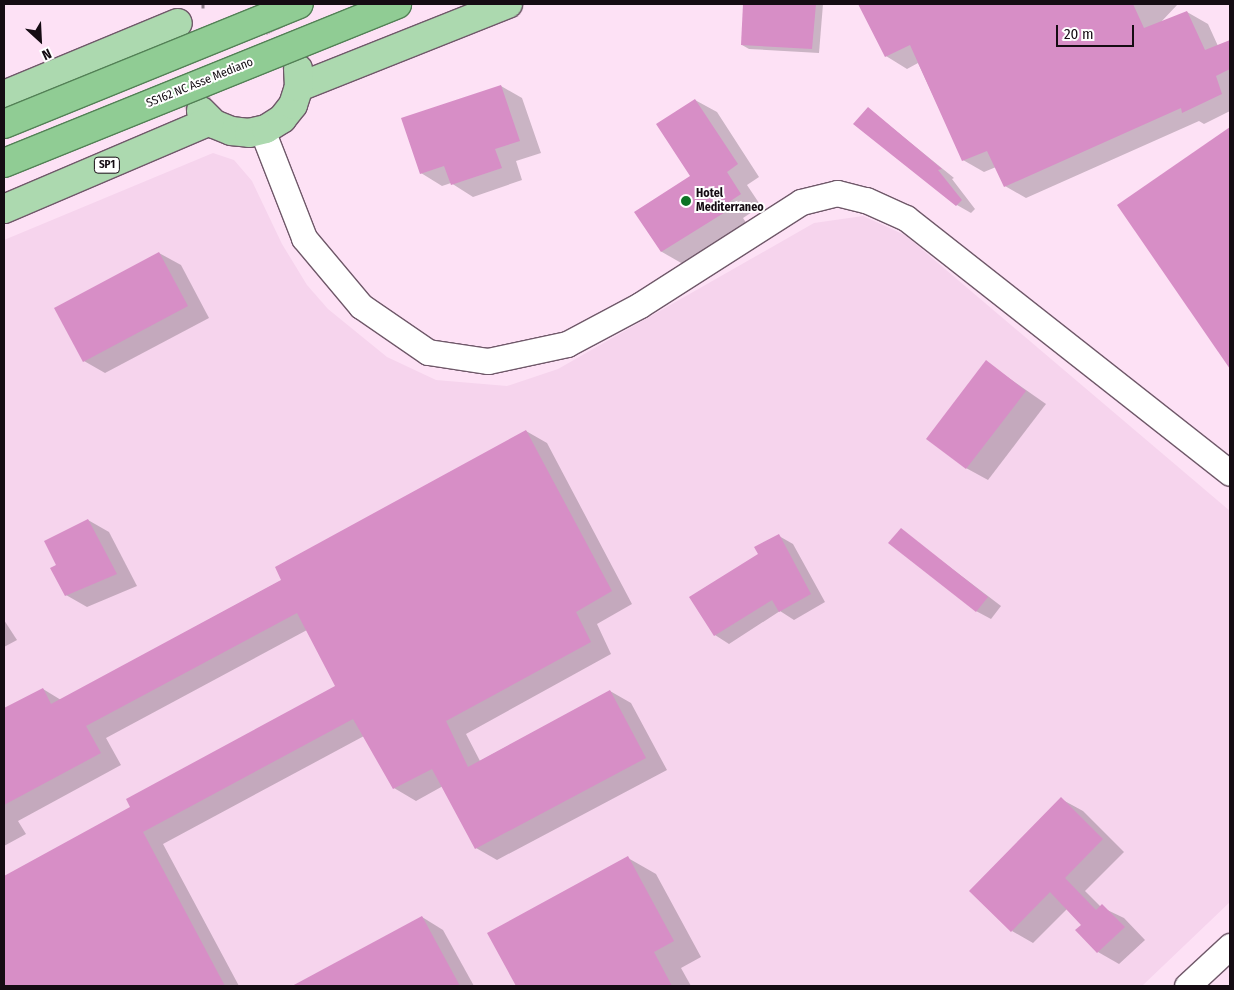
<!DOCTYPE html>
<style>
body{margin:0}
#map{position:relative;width:1234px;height:990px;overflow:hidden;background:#fde1f5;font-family:"Fira Sans Condensed",sans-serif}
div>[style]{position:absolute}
.built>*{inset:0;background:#f6d4ed}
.shadow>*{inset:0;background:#0003}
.building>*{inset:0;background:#d78ec6}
.primary-tunnel>*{height:28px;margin-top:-14px;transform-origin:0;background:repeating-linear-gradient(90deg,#dac1d3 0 28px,transparent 0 42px)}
.path>*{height:3px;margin-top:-1.5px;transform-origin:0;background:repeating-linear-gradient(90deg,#927f8d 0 4px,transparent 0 8px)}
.roads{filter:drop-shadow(1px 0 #6f5869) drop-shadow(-1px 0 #6f5869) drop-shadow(0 1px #6f5869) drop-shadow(0 -1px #6f5869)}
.minor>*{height:25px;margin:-12.5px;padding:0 12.5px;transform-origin:12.5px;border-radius:12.5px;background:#fff}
.primary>*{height:28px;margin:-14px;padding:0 14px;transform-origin:14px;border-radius:14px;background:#acd9af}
.bridges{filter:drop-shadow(1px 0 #538056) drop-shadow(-1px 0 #538056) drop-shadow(0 1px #538056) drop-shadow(0 -1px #538056)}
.trunk-bridge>*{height:28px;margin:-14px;padding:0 14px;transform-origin:14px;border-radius:14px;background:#90cc94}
.dots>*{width:14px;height:14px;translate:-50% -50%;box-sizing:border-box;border:2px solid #fff;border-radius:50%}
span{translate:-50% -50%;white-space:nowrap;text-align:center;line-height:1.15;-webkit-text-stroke:4px #fff;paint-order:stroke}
.shield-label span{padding:1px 4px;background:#fff;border:1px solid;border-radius:4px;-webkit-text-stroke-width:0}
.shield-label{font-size:11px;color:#150c13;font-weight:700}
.street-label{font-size:12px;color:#150c13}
.poi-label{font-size:12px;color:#150c13;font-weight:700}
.left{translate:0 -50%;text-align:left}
.frame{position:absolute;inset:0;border:5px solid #150c13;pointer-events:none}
.north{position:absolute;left:15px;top:15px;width:50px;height:50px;-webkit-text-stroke:4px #fff;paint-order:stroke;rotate:155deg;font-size:14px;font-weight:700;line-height:20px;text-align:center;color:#150c13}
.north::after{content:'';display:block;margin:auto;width:18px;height:22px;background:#150c13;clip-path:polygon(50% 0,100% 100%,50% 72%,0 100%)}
.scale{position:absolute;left:1056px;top:25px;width:78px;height:22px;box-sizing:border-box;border:2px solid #150c13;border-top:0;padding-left:6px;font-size:15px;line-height:18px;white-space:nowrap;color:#150c13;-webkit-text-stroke:4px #fff;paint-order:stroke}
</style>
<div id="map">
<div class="built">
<div style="clip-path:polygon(213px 153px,234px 160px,252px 181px,282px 244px,307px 285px,328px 309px,387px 357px,436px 380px,507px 386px,558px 369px,814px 223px,863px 216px,905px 235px,1230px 511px,1230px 902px,1142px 986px,4px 986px,4px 240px)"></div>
</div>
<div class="shadow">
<div style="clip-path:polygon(744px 4px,823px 4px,819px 53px,749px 49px,742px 45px)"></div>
<div style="clip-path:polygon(859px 4px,1178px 4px,1161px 22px,1187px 12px,1208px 24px,1218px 46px,1230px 41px,1230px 111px,1204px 124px,1199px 121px,1026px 198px,1005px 186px,996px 167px,984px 172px,963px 160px,918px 63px,907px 69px,886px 56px)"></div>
<div style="clip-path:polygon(501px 86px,522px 98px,541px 153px,516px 161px,522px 180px,473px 197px,451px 183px,442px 186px,421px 173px)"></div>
<div style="clip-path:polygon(695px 100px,717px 112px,759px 177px,747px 185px,761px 206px,743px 218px,747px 224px,683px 264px,662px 252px,636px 213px,692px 176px)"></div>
<div style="clip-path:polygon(869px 109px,954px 178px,952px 179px,975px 209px,971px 213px,957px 205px)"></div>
<div style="clip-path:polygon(1230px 128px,1230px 367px,1119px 205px)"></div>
<div style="clip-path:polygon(159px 253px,181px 265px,209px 318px,105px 373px,84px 361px)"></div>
<div style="clip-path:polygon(986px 362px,1046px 404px,988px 480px,966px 468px)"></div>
<div style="clip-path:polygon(526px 431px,547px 443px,632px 604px,597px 624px,611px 654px,466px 734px,480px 761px,610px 691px,631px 703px,667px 770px,497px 860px,476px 848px,443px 786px,416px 801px,394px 788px,364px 736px,163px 844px,239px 986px,4px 986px,4px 877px,132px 807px,337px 687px,307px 630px,106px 738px,121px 765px,18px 821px,26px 834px,4px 846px,4px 729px,11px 725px,4px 709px,43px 689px,61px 700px,282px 580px)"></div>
<div style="clip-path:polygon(88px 520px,109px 532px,137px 586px,87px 607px,66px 595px,58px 565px)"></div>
<div style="clip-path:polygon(901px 530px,1001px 606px,991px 619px,976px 611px)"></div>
<div style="clip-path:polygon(779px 536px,793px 544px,825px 602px,794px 620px,780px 611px,729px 644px,715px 635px,760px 555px)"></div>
<div style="clip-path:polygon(4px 620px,17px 640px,4px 647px)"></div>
<div style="clip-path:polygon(1061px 799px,1083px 811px,1124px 852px,1085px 891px,1101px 907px,1124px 918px,1145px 940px,1119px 964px,1098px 952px,1083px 925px,1067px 909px,1033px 943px,1012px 931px)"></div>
<div style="clip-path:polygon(628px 858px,656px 874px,701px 957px,681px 968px,691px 986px,517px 986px,489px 933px)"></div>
<div style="clip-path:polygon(422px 917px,443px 930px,474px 986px,294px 986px)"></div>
</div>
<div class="building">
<div style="clip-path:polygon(743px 4px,816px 4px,812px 49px,741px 45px)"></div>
<div style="clip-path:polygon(858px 4px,1133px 4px,1144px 28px,1187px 11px,1205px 50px,1230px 40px,1230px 69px,1216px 76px,1222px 94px,1182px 113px,1181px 108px,1004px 187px,987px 151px,962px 161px,910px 45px,885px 57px)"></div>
<div style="clip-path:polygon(501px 85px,520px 141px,495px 149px,502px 168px,451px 185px,444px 166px,420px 174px,401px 118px)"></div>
<div style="clip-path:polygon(695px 99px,738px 164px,727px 172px,741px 194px,723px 206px,727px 211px,661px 252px,634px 212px,690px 176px,656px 124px)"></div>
<div style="clip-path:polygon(868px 107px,942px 169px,938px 170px,962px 200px,956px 206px,853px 124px)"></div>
<div style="clip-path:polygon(1230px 127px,1230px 369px,1117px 205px)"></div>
<div style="clip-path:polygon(159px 252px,188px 306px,83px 362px,54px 308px)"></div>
<div style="clip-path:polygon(986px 360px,1026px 391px,966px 469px,926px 439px)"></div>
<div style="clip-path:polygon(526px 430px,612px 591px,576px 612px,591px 642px,446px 721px,468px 767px,610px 690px,646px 758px,475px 849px,432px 769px,393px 789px,353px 719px,143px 832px,225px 986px,4px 986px,4px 876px,130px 807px,126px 799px,335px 686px,297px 613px,86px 726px,101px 753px,4px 805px,4px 708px,43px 688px,51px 704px,281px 580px,275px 567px)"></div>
<div style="clip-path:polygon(88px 519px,117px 574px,65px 596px,50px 568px,56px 565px,44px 541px)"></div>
<div style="clip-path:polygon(901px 528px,988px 597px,976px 612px,888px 543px)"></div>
<div style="clip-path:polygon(779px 534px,811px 594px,779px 612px,772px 600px,714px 636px,689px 597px,758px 554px,754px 547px)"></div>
<div style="clip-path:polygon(1061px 797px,1103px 839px,1065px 878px,1096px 910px,1102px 904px,1125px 927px,1097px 953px,1075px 930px,1081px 925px,1050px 892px,1011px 932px,969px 891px)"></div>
<div style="clip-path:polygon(628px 856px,674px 941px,654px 952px,672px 986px,516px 986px,487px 933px)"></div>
<div style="clip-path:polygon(422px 916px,460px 986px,292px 986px)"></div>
</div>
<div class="primary-tunnel">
<div style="left:267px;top:4px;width:72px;rotate:64.5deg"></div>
<div style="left:175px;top:40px;width:73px;rotate:70.1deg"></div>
</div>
<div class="path">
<div style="left:203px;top:8px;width:4px;rotate:-90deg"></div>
</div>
<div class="roads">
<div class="minor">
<div style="left:262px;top:130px;width:116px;rotate:68.7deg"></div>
<div style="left:304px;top:238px;width:89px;rotate:50deg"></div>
<div style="left:361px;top:306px;width:81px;rotate:34.5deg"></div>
<div style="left:428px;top:352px;width:61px;rotate:8.5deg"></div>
<div style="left:488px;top:361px;width:81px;rotate:-12.1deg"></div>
<div style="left:567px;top:344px;width:83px;rotate:-28.1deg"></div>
<div style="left:640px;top:305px;width:191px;rotate:-32.6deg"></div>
<div style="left:801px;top:202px;width:37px;rotate:-14deg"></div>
<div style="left:837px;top:193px;width:30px;rotate:14deg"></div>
<div style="left:866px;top:200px;width:44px;rotate:24.2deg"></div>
<div style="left:906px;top:218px;width:412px;rotate:38.2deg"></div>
<div style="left:1187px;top:986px;width:59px;rotate:-42.9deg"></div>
</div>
<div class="primary">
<div style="left:299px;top:87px;width:225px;rotate:-21.7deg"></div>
<div style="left:4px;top:95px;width:188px;rotate:-22.5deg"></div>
<div style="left:201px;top:111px;width:18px;rotate:45deg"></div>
<div style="left:214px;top:124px;width:18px;rotate:22deg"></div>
<div style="left:231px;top:131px;width:18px;rotate:6deg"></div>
<div style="left:249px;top:133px;width:17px;rotate:-13deg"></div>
<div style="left:266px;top:129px;width:19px;rotate:-32deg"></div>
<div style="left:282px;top:119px;width:18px;rotate:-52deg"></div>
<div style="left:293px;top:105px;width:19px;rotate:-72deg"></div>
<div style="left:299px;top:87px;width:18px;rotate:-93deg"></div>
<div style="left:4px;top:209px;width:224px;rotate:-23.1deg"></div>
</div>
</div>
<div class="bridges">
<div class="trunk-bridge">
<div style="left:4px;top:124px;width:318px;rotate:-22.1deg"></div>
<div style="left:4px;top:163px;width:424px;rotate:-22deg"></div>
</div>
</div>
<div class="dots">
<div style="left:686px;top:201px;background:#0c7325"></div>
</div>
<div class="shield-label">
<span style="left:107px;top:165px">SP1</span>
</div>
<div class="street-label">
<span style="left:200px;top:83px;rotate:-22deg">SS162 NC Asse Mediano</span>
</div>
<div class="poi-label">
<span class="left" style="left:696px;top:201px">Hotel<br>Mediterraneo</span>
</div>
<div class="frame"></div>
<div class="north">N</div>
<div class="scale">20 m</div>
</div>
